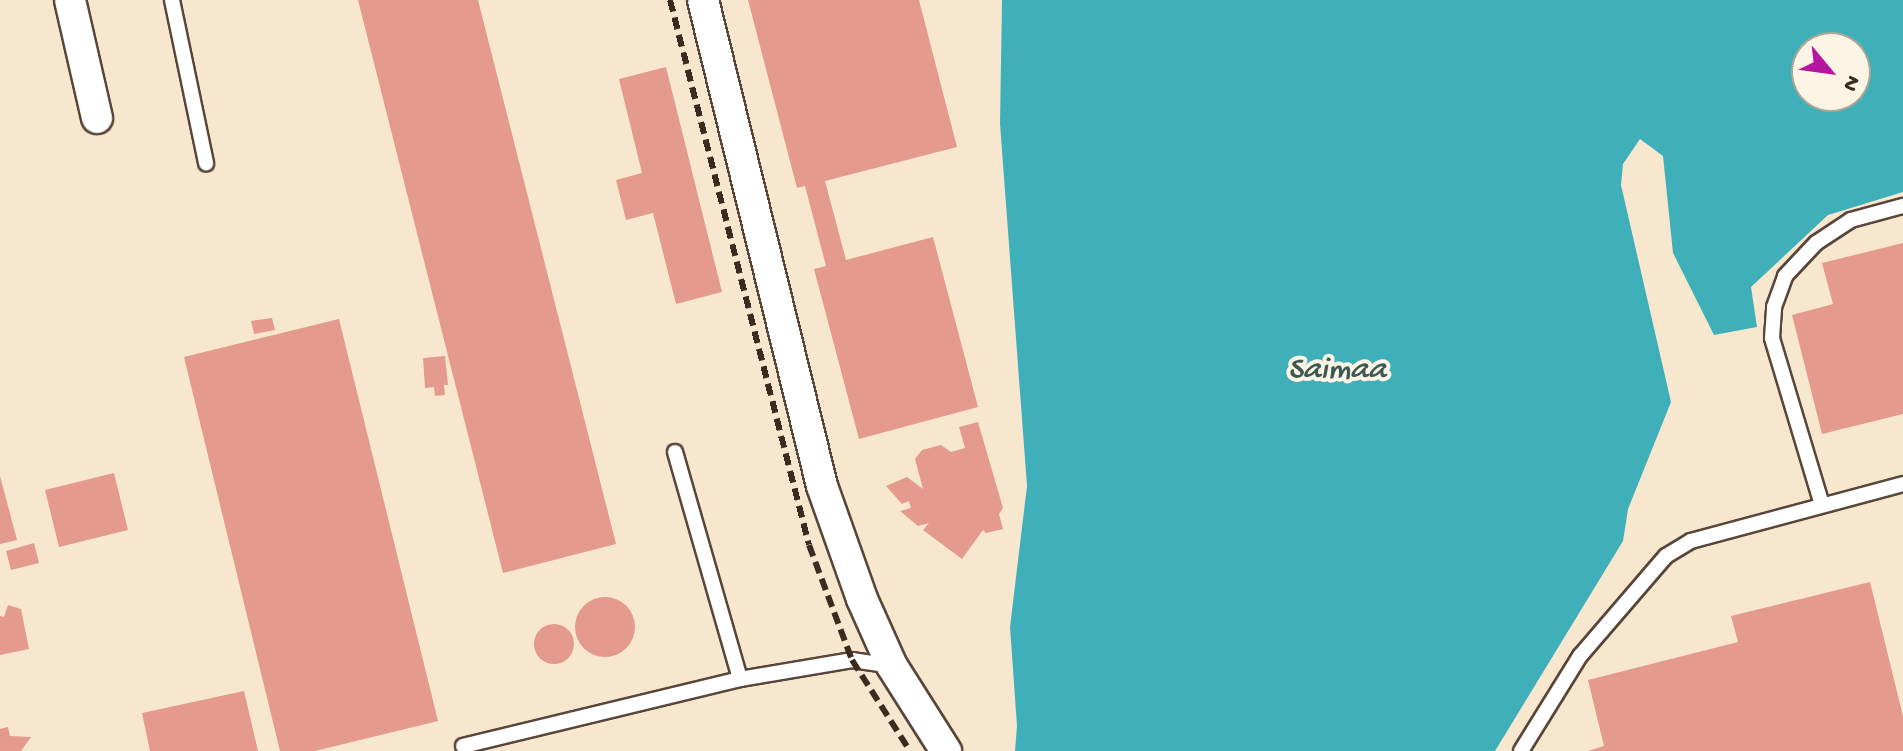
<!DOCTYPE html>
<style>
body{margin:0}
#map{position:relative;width:1903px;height:751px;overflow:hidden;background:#f7e7cf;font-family:"Gochi Hand",sans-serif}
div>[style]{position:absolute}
.water>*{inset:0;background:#3fb0b9}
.building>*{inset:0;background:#e49a8f}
.round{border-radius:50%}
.roads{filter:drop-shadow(2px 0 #574639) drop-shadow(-2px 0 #574639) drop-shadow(0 2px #574639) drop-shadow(0 -2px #574639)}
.lane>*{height:14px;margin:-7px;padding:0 7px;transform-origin:7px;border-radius:7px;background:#fff}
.street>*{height:30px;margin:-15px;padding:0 15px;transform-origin:15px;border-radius:15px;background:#fff}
.rail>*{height:6px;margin-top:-3px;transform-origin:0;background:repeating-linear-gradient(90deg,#3b2a1e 0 12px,transparent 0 18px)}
span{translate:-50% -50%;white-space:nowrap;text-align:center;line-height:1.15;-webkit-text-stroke:8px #fcf5e5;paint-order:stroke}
.water-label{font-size:32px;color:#3c5954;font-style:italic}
.north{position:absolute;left:1791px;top:32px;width:80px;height:80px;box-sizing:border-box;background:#fcf5e5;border:2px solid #afa495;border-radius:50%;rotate:119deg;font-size:22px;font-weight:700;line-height:32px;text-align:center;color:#3b2a1e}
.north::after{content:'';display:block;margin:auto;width:28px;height:36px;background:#b5179e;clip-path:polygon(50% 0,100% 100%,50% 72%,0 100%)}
</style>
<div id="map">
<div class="water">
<div style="clip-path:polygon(evenodd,1002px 0,1903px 0,1903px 192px,1828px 215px,1751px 287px,1757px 327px,1714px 335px,1673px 253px,1663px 156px,1640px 139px,1623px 164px,1621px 185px,1671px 402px,1628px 509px,1623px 541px,1495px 751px,1015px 751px,1017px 726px,1010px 627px,1027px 486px,1000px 124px,1002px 0,1855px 48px,1855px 96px,1807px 96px,1807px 48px,1855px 48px)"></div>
</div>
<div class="building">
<div style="clip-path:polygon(358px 0,478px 0,616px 544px,503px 573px)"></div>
<div style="clip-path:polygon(748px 0,919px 0,957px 147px,825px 181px,846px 260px,933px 237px,978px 407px,859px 439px,814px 269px,826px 266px,805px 186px,797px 188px)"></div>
<div style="clip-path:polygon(666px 67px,722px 292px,676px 304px,653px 213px,626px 220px,616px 180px,642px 173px,619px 79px)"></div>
<div style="clip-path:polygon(1903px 243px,1903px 414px,1822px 434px,1792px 315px,1833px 304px,1822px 263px)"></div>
<div style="clip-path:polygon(272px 318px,275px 330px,254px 334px,251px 321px)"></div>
<div style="clip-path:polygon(339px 319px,438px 721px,315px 751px,280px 751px,184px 357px)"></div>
<div style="clip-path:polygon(445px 356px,448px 385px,444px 385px,445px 395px,435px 396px,434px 387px,425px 388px,423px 358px)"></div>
<div style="clip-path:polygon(978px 422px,1003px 508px,999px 514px,1003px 529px,986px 533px,983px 530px,962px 559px,923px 530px,929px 523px,918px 526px,900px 511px,911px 508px,909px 501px,902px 504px,886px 486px,907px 477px,923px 489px,915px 459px,922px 450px,941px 445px,951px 452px,965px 448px,959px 427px)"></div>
<div style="clip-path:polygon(114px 473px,128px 530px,59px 547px,45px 490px)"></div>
<div style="clip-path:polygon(0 476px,17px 540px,0 544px)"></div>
<div style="clip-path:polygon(34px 543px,39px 563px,11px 570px,6px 551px)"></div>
<div style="clip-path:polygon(1870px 582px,1903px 716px,1903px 751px,1588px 751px,1604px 746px,1588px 680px,1738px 642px,1731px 616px)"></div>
<div class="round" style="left:575px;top:597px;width:60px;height:60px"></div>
<div style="clip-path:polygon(8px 605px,21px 609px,29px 649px,0 655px,0 616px,4px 617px)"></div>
<div class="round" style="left:534px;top:624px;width:40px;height:40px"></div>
<div style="clip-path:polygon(244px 691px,258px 751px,150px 751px,142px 713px)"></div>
<div style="clip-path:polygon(8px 727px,10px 736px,31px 737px,21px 751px,0 751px,0 729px)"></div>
</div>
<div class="roads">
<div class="lane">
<div style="left:172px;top:0;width:167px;rotate:78.2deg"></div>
<div style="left:675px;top:452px;width:236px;rotate:74deg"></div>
<div style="left:1822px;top:505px;width:174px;rotate:-106.7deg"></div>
<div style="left:1772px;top:338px;width:31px;rotate:-86deg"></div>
<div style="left:1774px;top:307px;width:33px;rotate:-70deg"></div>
<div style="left:1785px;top:276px;width:45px;rotate:-46.8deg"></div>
<div style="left:1816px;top:243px;width:42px;rotate:-33.3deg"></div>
<div style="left:1851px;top:220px;width:54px;rotate:-15.1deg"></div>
<div style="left:463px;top:746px;width:285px;rotate:-13.6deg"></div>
<div style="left:740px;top:679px;width:114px;rotate:-9.6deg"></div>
<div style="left:852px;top:660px;width:40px;rotate:8.5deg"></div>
<div style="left:1521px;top:751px;width:112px;rotate:-58.2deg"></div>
<div style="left:1580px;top:656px;width:132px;rotate:-49.3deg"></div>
<div style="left:1666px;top:556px;width:29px;rotate:-31deg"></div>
<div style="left:1691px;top:541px;width:220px;rotate:-15deg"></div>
</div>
<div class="street">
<div style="left:70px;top:0;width:121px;rotate:77.1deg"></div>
<div style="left:703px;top:0;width:500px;rotate:76.24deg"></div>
<div style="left:822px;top:486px;width:120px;rotate:70.5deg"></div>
<div style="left:862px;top:599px;width:73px;rotate:65.9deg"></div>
<div style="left:892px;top:666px;width:101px;rotate:57.6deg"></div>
</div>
</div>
<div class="rail">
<div style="left:670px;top:0;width:562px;rotate:75.69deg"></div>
<div style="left:809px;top:545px;width:123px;rotate:69.5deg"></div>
<div style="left:852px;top:660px;width:108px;rotate:57.5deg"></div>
</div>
<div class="water-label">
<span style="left:1337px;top:371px">Saimaa</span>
</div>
<div class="north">N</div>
</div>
